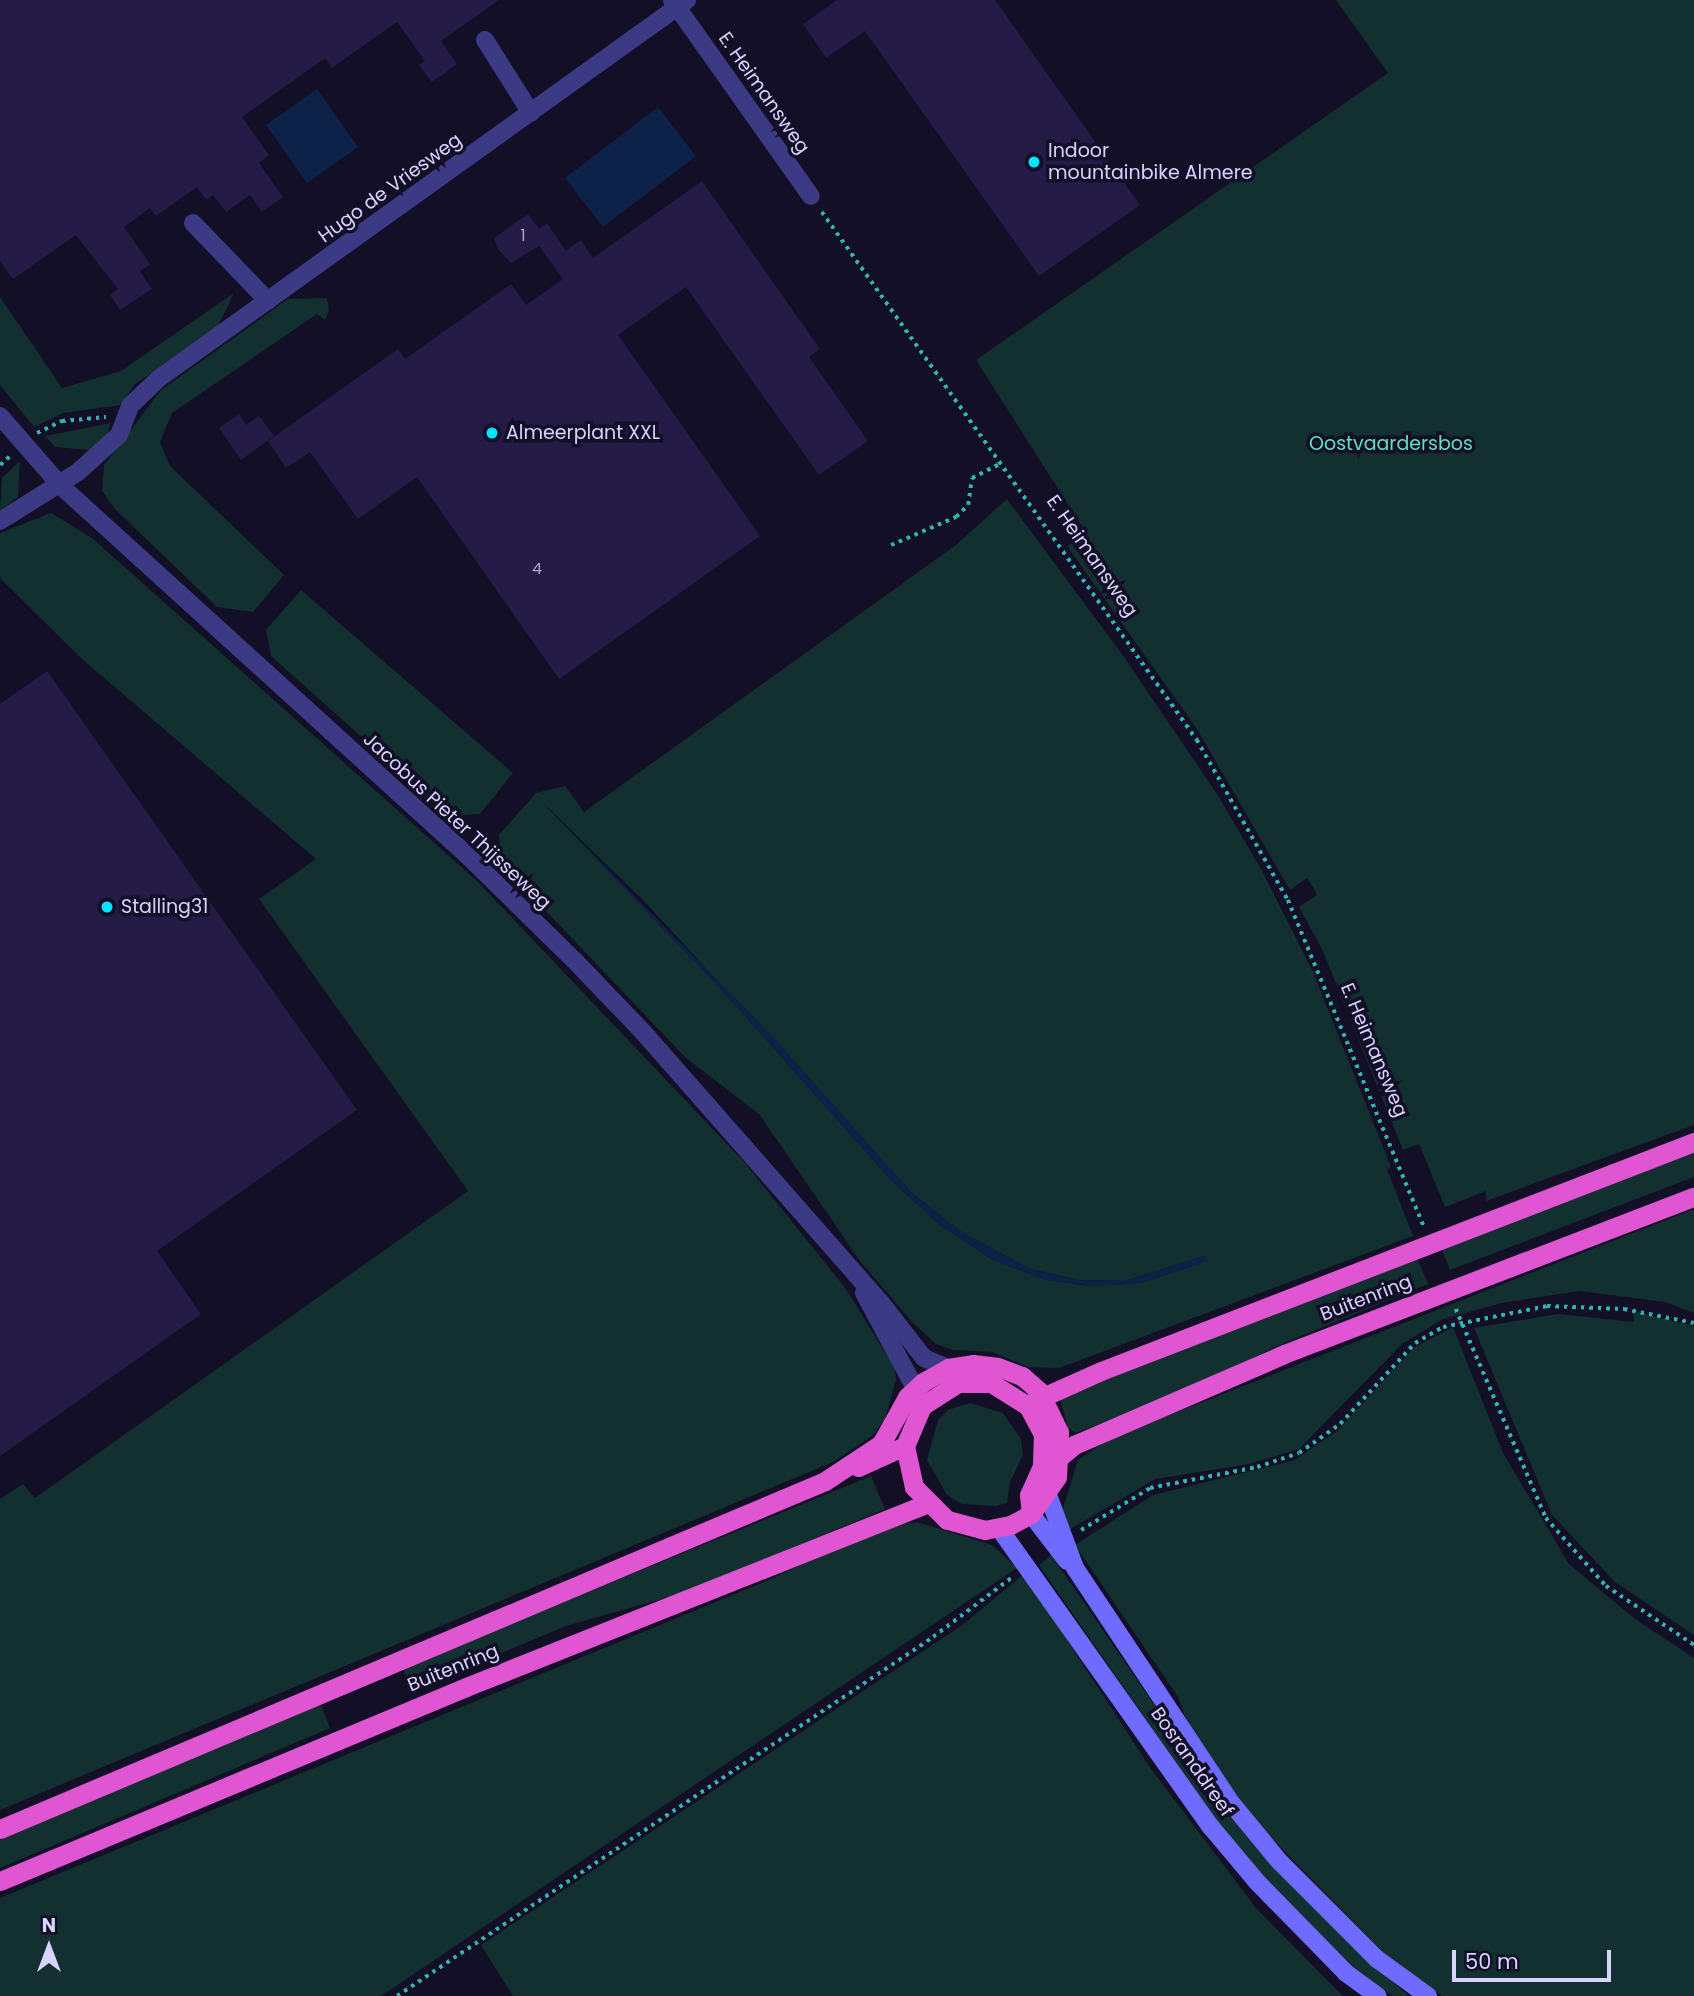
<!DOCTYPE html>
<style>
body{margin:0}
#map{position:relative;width:1694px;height:1996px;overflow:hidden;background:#130f26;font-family:Poppins,sans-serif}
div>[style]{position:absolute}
.green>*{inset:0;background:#12302f}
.water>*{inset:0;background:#0c2248}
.building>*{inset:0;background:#241b47}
.path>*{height:3.5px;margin-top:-1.75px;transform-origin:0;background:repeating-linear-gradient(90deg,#2fb8b0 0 3.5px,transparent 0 8.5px)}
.minor>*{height:18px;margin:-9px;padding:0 9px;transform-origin:9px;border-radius:9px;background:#3d3a85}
.tertiary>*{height:18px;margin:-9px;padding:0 9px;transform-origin:9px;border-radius:9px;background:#3d3a85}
.secondary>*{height:18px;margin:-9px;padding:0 9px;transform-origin:9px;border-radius:9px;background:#6f6bff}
.trunk>*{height:19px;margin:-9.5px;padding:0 9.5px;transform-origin:9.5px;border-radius:9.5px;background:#e055d1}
.dots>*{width:19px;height:19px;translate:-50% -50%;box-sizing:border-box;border:4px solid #130f26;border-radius:50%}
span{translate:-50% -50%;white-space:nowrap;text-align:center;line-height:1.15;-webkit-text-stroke:7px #130f26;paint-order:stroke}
.number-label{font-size:16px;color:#aca6d1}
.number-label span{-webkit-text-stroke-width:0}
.street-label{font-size:19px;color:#d9d4ff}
.poi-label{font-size:19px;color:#d9d4ff}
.left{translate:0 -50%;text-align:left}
.park-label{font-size:19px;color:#5fe0c0}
.north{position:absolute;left:14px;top:1912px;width:70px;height:70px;-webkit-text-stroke:5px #130f26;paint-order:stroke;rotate:0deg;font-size:19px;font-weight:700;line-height:28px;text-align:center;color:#d9d4ff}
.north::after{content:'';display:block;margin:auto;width:24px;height:32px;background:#d9d4ff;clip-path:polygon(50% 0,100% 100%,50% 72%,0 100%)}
.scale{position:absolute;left:1452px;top:1950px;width:159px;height:32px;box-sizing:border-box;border:4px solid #d9d4ff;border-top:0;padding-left:9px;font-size:21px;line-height:24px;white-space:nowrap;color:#d9d4ff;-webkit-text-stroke:5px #130f26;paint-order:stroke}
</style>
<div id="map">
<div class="green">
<div style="clip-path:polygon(1336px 0,1694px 0,1694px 1125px,1486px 1201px,1486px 1191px,1445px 1207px,1419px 1144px,1403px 1150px,1322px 949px,1299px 907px,1317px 895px,1314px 889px,1307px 878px,1290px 890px,1197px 729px,1067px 546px,1087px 534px,976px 360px,1388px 73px)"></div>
<div style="clip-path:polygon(234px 293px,218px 326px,135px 384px,121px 405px,63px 413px,34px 427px,0 385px,0 297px,62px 388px,121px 371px)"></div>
<div style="clip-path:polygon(327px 298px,329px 311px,325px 320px,317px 314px,172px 413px,160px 442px,170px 466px,284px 575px,253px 612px,217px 607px,115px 509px,102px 491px,104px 465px,161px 390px,288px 299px)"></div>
<div style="clip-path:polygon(111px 423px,106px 437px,90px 450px,55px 447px,45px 436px)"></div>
<div style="clip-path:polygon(20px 461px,18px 497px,0 510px,2px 478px)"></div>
<div style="clip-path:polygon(evenodd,1007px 499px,1124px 657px,1219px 797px,1261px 869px,1313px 972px,1391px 1167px,1387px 1169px,1413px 1236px,1059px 1368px,1028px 1367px,992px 1352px,953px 1350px,936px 1344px,913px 1323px,860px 1261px,760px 1115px,685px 1057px,503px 866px,499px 835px,536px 793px,565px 786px,584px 812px,956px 545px,1007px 499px,539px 799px,646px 903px,912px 1193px,960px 1231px,1030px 1269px,1079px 1280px,1124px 1281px,1204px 1256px,1208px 1261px,1140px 1283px,1090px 1286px,1046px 1280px,993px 1260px,940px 1225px,891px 1180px,720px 988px,539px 799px)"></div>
<div style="clip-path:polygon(51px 513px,92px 538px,477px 881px,745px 1163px,846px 1289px,894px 1367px,896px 1380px,885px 1419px,872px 1436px,833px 1462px,0 1810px,0 1499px,23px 1484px,35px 1498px,468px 1191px,259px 899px,316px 859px,82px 659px,0 578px,0 533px)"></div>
<div style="clip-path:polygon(301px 590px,513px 773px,480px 814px,450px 816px,271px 656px,266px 630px)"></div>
<div style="clip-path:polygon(1694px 1152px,1694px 1177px,1450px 1270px,1441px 1247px)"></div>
<div style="clip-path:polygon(1694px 1209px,1694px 1313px,1665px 1302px,1579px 1291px,1502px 1303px,1443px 1319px,1402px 1344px,1299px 1449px,1249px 1464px,1155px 1479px,1067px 1531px,1061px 1515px,1078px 1460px,1111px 1438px)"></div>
<div style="clip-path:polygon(1416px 1256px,1428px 1284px,1272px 1348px,1210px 1380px,1076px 1433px,1068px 1428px,1060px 1398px)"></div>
<div style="clip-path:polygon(1633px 1311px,1694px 1326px,1694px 1635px,1615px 1582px,1552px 1515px,1474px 1328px,1558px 1314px,1634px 1322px)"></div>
<div style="clip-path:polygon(1453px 1327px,1503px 1453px,1569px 1564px,1635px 1619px,1694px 1658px,1694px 1996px,1442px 1996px,1388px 1957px,1250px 1816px,1187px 1722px,1178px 1697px,1075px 1545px,1153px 1495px,1295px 1460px,1337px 1431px,1415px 1347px)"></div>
<div style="clip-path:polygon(970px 1403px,1003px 1413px,1021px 1439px,1023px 1455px,1010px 1482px,1007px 1503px,995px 1506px,962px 1504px,947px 1495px,927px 1460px,938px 1420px,948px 1410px)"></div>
<div style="clip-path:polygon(871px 1476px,885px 1509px,683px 1593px,566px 1626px,411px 1691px,403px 1668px)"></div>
<div style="clip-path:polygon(917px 1522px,992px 1545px,1017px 1568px,381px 1996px,0 1996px,0 1898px,771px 1579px,882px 1526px)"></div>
<div style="clip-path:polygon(1051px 1555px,1182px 1745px,1284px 1878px,1350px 1945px,1409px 1996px,1392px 1996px,1355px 1968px,1270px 1886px,1210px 1812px,1039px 1565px)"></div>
<div style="clip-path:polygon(1024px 1574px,1149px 1766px,1256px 1908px,1343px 1996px,513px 1996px,481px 1945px,961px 1626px)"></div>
<div style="clip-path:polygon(320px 1703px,330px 1728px,0 1868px,0 1840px)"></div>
</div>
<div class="water">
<div style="clip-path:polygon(317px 89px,358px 147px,307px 183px,266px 125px)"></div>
<div style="clip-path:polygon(658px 107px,696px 156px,603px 227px,565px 178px)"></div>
<div style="clip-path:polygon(539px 799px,776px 1040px,912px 1193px,960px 1231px,1030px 1269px,1079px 1280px,1124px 1281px,1204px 1256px,1209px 1261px,1140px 1283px,1091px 1286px,1046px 1280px,993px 1260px,940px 1225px,891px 1180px,720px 988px)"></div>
</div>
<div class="building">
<div style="clip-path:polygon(0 0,499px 0,441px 41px,457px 64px,432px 82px,419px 65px,425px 61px,397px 22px,332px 68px,325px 58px,242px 117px,269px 155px,259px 163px,283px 197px,262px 212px,250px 195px,226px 212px,213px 195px,206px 200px,197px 187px,156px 216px,150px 208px,124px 227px,150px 264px,140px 271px,152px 289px,120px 310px,110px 295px,118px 289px,76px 235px,13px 279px,0 261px)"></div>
<div style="clip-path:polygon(837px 0,995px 0,1140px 205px,1039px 276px,865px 31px,826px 58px,803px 24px)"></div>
<div style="clip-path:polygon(702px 181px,820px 349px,809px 357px,868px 441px,819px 475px,686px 287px,618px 335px,760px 536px,559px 679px,417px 477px,358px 519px,310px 452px,286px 468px,268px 441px,398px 349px,405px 359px,511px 284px,526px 305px,563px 279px,539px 246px,511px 263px,498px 249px,494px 238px,528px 214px,539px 229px,547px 223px,566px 251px,581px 240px,593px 258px)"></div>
<div style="clip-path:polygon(239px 414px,246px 425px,259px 416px,274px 436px,241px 460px,219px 428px)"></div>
<div style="clip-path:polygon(47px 671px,357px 1110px,157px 1251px,201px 1314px,0 1456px,0 704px)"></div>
</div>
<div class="path">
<div style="left:822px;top:212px;width:648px;rotate:54.62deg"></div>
<div style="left:1197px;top:740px;width:184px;rotate:60.4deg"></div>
<div style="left:1288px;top:900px;width:353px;rotate:67.4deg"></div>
<div style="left:37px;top:433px;width:28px;rotate:-26deg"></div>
<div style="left:62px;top:421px;width:44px;rotate:-5.2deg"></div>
<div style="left:0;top:465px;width:13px;rotate:-42deg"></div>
<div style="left:891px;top:545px;width:71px;rotate:-23.3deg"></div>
<div style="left:956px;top:517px;width:17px;rotate:-45deg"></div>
<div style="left:968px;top:505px;width:27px;rotate:-82deg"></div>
<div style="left:972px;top:478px;width:30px;rotate:-27deg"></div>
<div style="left:1456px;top:1309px;width:228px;rotate:66.7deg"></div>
<div style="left:1546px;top:1518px;width:91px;rotate:48.6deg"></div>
<div style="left:1606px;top:1586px;width:106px;rotate:33.8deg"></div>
<div style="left:1081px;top:1530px;width:81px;rotate:-31.3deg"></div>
<div style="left:1150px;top:1488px;width:109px;rotate:-11.1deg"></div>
<div style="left:1257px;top:1467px;width:44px;rotate:-18.4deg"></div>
<div style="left:1299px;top:1453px;width:50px;rotate:-35.3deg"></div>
<div style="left:1340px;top:1424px;width:110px;rotate:-47.2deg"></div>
<div style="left:1415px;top:1343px;width:32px;rotate:-30deg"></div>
<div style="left:1443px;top:1327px;width:106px;rotate:-11.4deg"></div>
<div style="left:1547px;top:1306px;width:77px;rotate:2.2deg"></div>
<div style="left:1624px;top:1309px;width:71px;rotate:11.3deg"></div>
<div style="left:397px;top:1996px;width:645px;rotate:-33.81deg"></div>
<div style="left:933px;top:1637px;width:98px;rotate:-37.1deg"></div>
</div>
<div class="minor">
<div style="left:672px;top:0;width:240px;rotate:54.7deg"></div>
<div style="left:485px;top:40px;width:86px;rotate:57.8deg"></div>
<div style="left:193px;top:223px;width:108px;rotate:46.1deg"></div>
<div style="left:0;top:521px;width:92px;rotate:-32.1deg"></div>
<div style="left:78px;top:472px;width:55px;rotate:-42.1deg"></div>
<div style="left:119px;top:435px;width:31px;rotate:-69deg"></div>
<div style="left:130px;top:406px;width:39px;rotate:-44deg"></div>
<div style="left:158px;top:379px;width:651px;rotate:-35.62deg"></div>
</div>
<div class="tertiary">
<div style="left:0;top:416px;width:93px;rotate:48.9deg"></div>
<div style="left:61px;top:486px;width:549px;rotate:42.27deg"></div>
<div style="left:467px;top:855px;width:150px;rotate:44.5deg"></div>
<div style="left:574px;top:960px;width:100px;rotate:46.2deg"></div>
<div style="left:643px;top:1032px;width:362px;rotate:48.7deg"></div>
<div style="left:882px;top:1304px;width:68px;rotate:52.1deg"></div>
<div style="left:924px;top:1358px;width:26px;rotate:23deg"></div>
<div style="left:864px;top:1293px;width:108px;rotate:61.8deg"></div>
</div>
<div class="secondary">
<div style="left:1048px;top:1495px;width:78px;rotate:69.7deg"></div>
<div style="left:1075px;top:1568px;width:283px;rotate:56.4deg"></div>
<div style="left:1232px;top:1804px;width:74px;rotate:50.5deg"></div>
<div style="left:1279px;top:1861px;width:139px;rotate:45deg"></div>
<div style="left:1377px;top:1959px;width:63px;rotate:36deg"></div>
<div style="left:1031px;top:1514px;width:59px;rotate:52.5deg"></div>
<div style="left:999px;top:1528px;width:367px;rotate:54.7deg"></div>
<div style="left:1211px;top:1827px;width:73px;rotate:50deg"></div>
<div style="left:1258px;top:1883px;width:126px;rotate:45.6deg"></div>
<div style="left:1346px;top:1973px;width:39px;rotate:36deg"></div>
</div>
<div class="trunk">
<div style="left:1034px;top:1401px;width:73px;rotate:-24.1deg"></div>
<div style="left:1101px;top:1371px;width:636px;rotate:-21.12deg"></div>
<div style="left:1061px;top:1456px;width:17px;rotate:-40deg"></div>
<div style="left:1074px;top:1445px;width:229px;rotate:-23.4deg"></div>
<div style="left:1284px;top:1354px;width:439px;rotate:-21deg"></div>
<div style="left:858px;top:1467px;width:51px;rotate:-24.1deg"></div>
<div style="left:0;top:1829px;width:895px;rotate:-22.87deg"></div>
<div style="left:825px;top:1481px;width:67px;rotate:-33.5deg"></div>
<div style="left:881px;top:1444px;width:54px;rotate:-61deg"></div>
<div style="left:907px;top:1397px;width:22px;rotate:-43deg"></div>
<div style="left:923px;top:1382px;width:29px;rotate:-29deg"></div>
<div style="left:948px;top:1368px;width:25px;rotate:-9deg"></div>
<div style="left:973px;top:1364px;width:25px;rotate:7deg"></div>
<div style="left:998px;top:1367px;width:26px;rotate:21deg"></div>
<div style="left:1022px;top:1376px;width:23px;rotate:41deg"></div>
<div style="left:1039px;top:1391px;width:46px;rotate:64deg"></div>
<div style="left:1059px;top:1432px;width:45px;rotate:92.5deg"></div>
<div style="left:1057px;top:1477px;width:45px;rotate:125.1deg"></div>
<div style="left:1031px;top:1514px;width:24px;rotate:152deg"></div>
<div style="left:1010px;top:1525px;width:25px;rotate:169deg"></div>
<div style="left:985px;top:1530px;width:39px;rotate:-165deg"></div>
<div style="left:947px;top:1520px;width:47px;rotate:-135deg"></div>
<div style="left:914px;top:1487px;width:42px;rotate:-102.4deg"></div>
<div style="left:905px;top:1446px;width:43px;rotate:-67deg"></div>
<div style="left:922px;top:1406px;width:43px;rotate:-32.6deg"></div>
<div style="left:958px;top:1383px;width:33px"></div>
<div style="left:991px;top:1383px;width:44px;rotate:31.9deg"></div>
<div style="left:1028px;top:1406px;width:32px;rotate:62deg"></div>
<div style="left:1043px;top:1434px;width:32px;rotate:92deg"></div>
<div style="left:1042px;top:1466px;width:32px;rotate:114deg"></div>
<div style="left:1029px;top:1495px;width:19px;rotate:84deg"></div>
<div style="left:0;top:1881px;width:505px;rotate:-22.6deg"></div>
<div style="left:466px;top:1687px;width:496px;rotate:-21.7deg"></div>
</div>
<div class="dots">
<div style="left:1034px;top:162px;background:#00e5ff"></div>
<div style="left:492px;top:433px;background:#00e5ff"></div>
<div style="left:107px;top:907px;background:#00e5ff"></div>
</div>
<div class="number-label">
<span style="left:523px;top:236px">1</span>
<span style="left:537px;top:569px">4</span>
</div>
<div class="street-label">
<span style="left:764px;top:93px;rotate:55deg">E. Heimansweg</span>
<span style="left:390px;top:188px;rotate:-36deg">Hugo de Vriesweg</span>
<span style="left:1092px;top:556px;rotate:55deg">E. Heimansweg</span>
<span style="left:457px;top:821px;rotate:43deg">Jacobus Pieter Thijsseweg</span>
<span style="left:1374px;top:1050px;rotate:67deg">E. Heimansweg</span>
<span style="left:1366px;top:1298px;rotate:-21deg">Buitenring</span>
<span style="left:453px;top:1668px;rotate:-22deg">Buitenring</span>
<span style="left:1192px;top:1762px;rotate:55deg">Bosranddreef</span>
</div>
<div class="poi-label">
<span class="left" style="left:1048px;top:162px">Indoor<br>mountainbike Almere</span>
<span class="left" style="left:506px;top:433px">Almeerplant XXL</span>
<span class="left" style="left:121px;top:907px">Stalling31</span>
</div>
<div class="park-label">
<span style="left:1391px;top:444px">Oostvaardersbos</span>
</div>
<div class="north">N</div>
<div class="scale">50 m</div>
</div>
